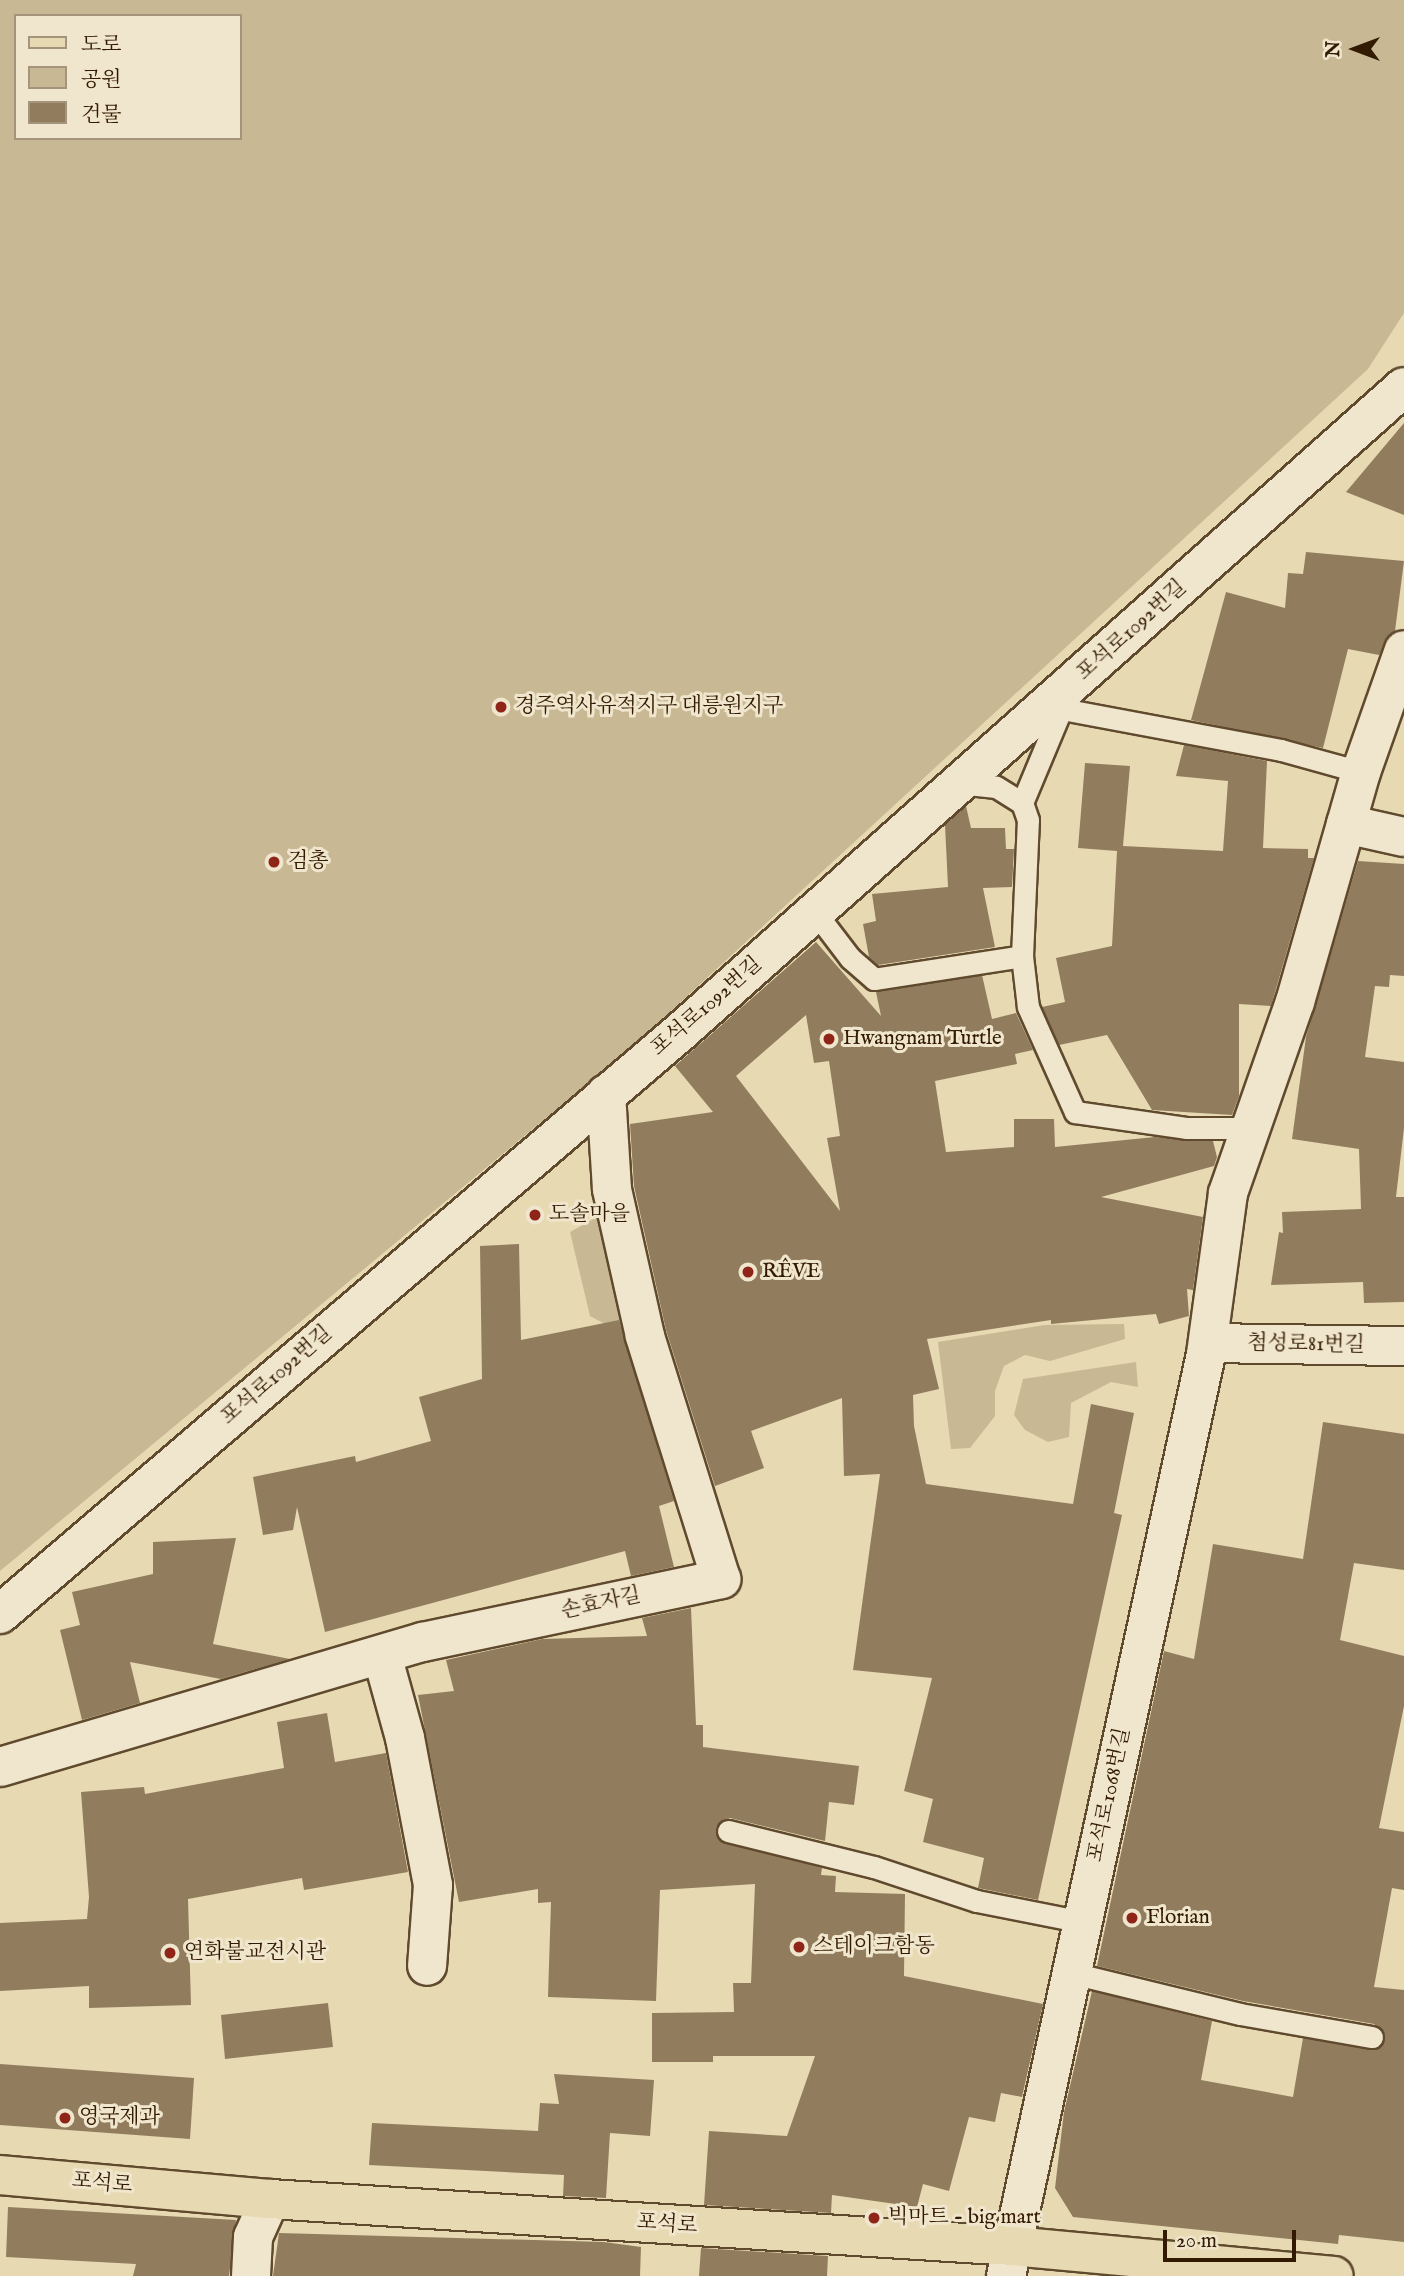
<!DOCTYPE html>
<meta charset="utf-8">
<style>
body{margin:0}
#map{position:relative;width:1404px;height:2276px;overflow:hidden;background:#e7d9b2;font-family:"IM FELL English","Noto Serif KR",serif}
div>[style]{position:absolute}
.green>*{inset:0;background:#c8b994}
.building>*{inset:0;background:#917d5e}
.roads{filter:drop-shadow(2px 0 #604a2e) drop-shadow(-2px 0 #604a2e) drop-shadow(0 2px #604a2e) drop-shadow(0 -2px #604a2e)}
.service>*{height:21px;margin:-10.5px;padding:0 10.5px;transform-origin:10.5px;border-radius:10.5px;background:#efe6cd}
.minor>*{height:38px;margin:-19px;padding:0 19px;transform-origin:19px;border-radius:19px;background:#efe6cd}
.primary>*{height:38px;margin:-19px;padding:0 19px;transform-origin:19px;border-radius:19px;background:#e7d9b2}
.dots>*{width:19px;height:19px;translate:-50% -50%;box-sizing:border-box;border:4px solid #efe6cd;border-radius:50%}
span{translate:-50% -50%;white-space:nowrap;text-align:center;line-height:1.15;-webkit-text-stroke:6px #efe6cd;paint-order:stroke}
.street-label{font-size:21px;color:#331a02}
.poi-label{font-size:21px;color:#331a02}
.left{translate:0 -50%;text-align:left}
.legend{position:absolute;left:14px;top:14px;width:228px;height:126px;box-sizing:border-box;background:#efe6cd;border:2px solid #a4947c;margin:0;padding:9px 12px;list-style:none;font-size:21px;color:#331a02}
.legend li{display:flex;align-items:center;gap:14px;height:35px}
.legend b{width:35px;border:2px solid #a4947c}
.north{position:absolute;left:1320px;top:14px;width:70px;height:70px;-webkit-text-stroke:5px #efe6cd;paint-order:stroke;rotate:270deg;font-size:19px;font-weight:700;line-height:28px;text-align:center;color:#331a02}
.north::after{content:'';display:block;margin:auto;width:24px;height:32px;background:#331a02;clip-path:polygon(50% 0,100% 100%,50% 72%,0 100%)}
.scale{position:absolute;left:1163px;top:2230px;width:133px;height:32px;box-sizing:border-box;border:4px solid #331a02;border-top:0;padding-left:9px;font-size:21px;line-height:24px;white-space:nowrap;color:#331a02;-webkit-text-stroke:5px #efe6cd;paint-order:stroke}
</style>
<div id="map">
<div class="green">
<div style="clip-path:polygon(evenodd,0 0,1404px 0,1404px 313px,1368px 369px,634px 1045px,0 1571px,0 0,16px 16px,240px 16px,240px 138px,16px 138px,16px 16px)"></div>
<div style="clip-path:polygon(599px 1216px,628px 1323px,611px 1327px,590px 1316px,570px 1232px)"></div>
<div style="clip-path:polygon(1124px 1324px,1125px 1339px,1050px 1361px,1025px 1355px,1004px 1366px,995px 1391px,995px 1416px,970px 1448px,951px 1449px,938px 1342px,1045px 1325px)"></div>
<div style="clip-path:polygon(1136px 1362px,1138px 1387px,1111px 1382px,1071px 1403px,1069px 1437px,1048px 1442px,1025px 1430px,1014px 1415px,1023px 1379px)"></div>
</div>
<div class="building">
<div style="clip-path:polygon(1404px 423px,1404px 515px,1346px 492px)"></div>
<div style="clip-path:polygon(1306px 552px,1404px 561px,1395px 631px,1379px 655px,1348px 649px,1323px 748px,1191px 720px,1226px 592px,1285px 608px,1288px 573px,1303px 574px)"></div>
<div style="clip-path:polygon(1184px 745px,1267px 761px,1263px 848px,1308px 849px,1308px 858px,1314px 858px,1271px 1006px,1239px 1004px,1239px 1096px,1232px 1115px,1152px 1110px,1107px 1035px,1059px 1045px,1042px 1007px,1065px 1002px,1056px 958px,1112px 946px,1117px 851px,1078px 848px,1085px 763px,1130px 766px,1123px 846px,1223px 851px,1228px 781px,1176px 776px)"></div>
<div style="clip-path:polygon(966px 806px,971px 828px,1005px 828px,1006px 849px,1014px 849px,1012px 887px,983px 888px,995px 947px,878px 965px,869px 957px,863px 924px,876px 921px,872px 894px,948px 887px,945px 825px)"></div>
<div style="clip-path:polygon(1358px 861px,1404px 864px,1404px 976px,1390px 975px,1389px 987px,1375px 986px,1365px 1057px,1404px 1062px,1404px 1128px,1396px 1197px,1404px 1197px,1404px 1302px,1364px 1303px,1363px 1282px,1271px 1285px,1279px 1232px,1283px 1233px,1282px 1212px,1361px 1209px,1359px 1149px,1292px 1139px,1306px 1037px)"></div>
<div style="clip-path:polygon(evenodd,816px 942px,881px 1016px,876px 992px,982px 975px,992px 1019px,1016px 1013px,1033px 1050px,1015px 1054px,1017px 1064px,935px 1081px,946px 1152px,1014px 1147px,1014px 1119px,1054px 1119px,1055px 1147px,1155px 1137px,1213px 1141px,1217px 1157px,1214px 1166px,1101px 1197px,1203px 1217px,1193px 1290px,1187px 1289px,1189px 1316px,1159px 1324px,1156px 1314px,1051px 1324px,1051px 1320px,927px 1339px,939px 1389px,913px 1395px,914px 1426px,926px 1484px,1073px 1504px,1091px 1404px,1134px 1413px,1114px 1513px,1122px 1515px,1038px 1900px,978px 1888px,984px 1858px,923px 1842px,933px 1799px,904px 1791px,932px 1678px,853px 1670px,880px 1474px,844px 1476px,842px 1398px,751px 1431px,764px 1468px,715px 1486px,666px 1330px,634px 1186px,630px 1124px,713px 1112px,675px 1066px,816px 942px,806px 1015px,814px 1063px,829px 1061px,840px 1136px,827px 1138px,840px 1211px,736px 1076px,806px 1015px)"></div>
<div style="clip-path:polygon(519px 1244px,521px 1340px,619px 1320px,674px 1501px,659px 1506px,674px 1567px,631px 1576px,625px 1551px,325px 1632px,297px 1507px,293px 1530px,263px 1535px,253px 1477px,355px 1456px,356px 1462px,431px 1441px,419px 1397px,482px 1379px,480px 1246px)"></div>
<div style="clip-path:polygon(1323px 1422px,1404px 1434px,1404px 1570px,1354px 1563px,1340px 1640px,1404px 1656px,1404px 1706px,1379px 1828px,1404px 1832px,1404px 1890px,1392px 1888px,1374px 1987px,1404px 1990px,1404px 2242px,1339px 2235px,1338px 2244px,1073px 2217px,1055px 2188px,1064px 2112px,1092px 1991px,1212px 2021px,1201px 2080px,1293px 2097px,1303px 2038px,1370px 2050px,1385px 2040px,1384px 2032px,1374px 2024px,1243px 2001px,1097px 1966px,1164px 1651px,1194px 1659px,1213px 1544px,1303px 1559px)"></div>
<div style="clip-path:polygon(236px 1538px,213px 1644px,290px 1659px,221px 1679px,130px 1662px,140px 1703px,82px 1720px,60px 1630px,80px 1625px,72px 1592px,153px 1574px,153px 1542px)"></div>
<div style="clip-path:polygon(691px 1608px,696px 1725px,703px 1725px,703px 1747px,859px 1766px,854px 1805px,829px 1802px,825px 1841px,730px 1818px,716px 1827px,718px 1840px,822px 1868px,821px 1875px,836px 1876px,835px 1892px,905px 1894px,904px 1976px,1043px 2004px,1022px 2097px,1001px 2093px,995px 2122px,969px 2117px,949px 2191px,923px 2184px,917px 2207px,832px 2195px,831px 2213px,704px 2205px,709px 2131px,787px 2136px,815px 2056px,713px 2056px,713px 2062px,652px 2062px,652px 2013px,734px 2012px,733px 1983px,751px 1983px,755px 1884px,660px 1890px,656px 2001px,548px 1997px,551px 1902px,538px 1903px,538px 1889px,459px 1902px,418px 1695px,454px 1691px,446px 1660px,542px 1639px,647px 1636px,642px 1618px)"></div>
<div style="clip-path:polygon(327px 1713px,335px 1762px,386px 1753px,408px 1872px,304px 1890px,302px 1878px,188px 1899px,191px 2005px,89px 2008px,89px 1986px,0 1991px,0 1923px,87px 1919px,89px 1897px,81px 1792px,144px 1787px,145px 1794px,284px 1768px,277px 1722px)"></div>
<div style="clip-path:polygon(328px 2003px,333px 2047px,225px 2059px,221px 2015px)"></div>
<div style="clip-path:polygon(0 2064px,194px 2078px,190px 2139px,0 2125px)"></div>
<div style="clip-path:polygon(554px 2074px,654px 2080px,650px 2136px,610px 2133px,606px 2198px,563px 2196px,564px 2175px,369px 2165px,372px 2123px,538px 2131px,540px 2103px,559px 2104px)"></div>
<div style="clip-path:polygon(8px 2207px,236px 2220px,229px 2276px,133px 2276px,136px 2264px,6px 2257px)"></div>
<div style="clip-path:polygon(279px 2233px,604px 2242px,641px 2247px,640px 2276px,273px 2276px)"></div>
<div style="clip-path:polygon(701px 2248px,828px 2256px,827px 2276px,699px 2276px)"></div>
</div>
<div class="roads">
<div class="service">
<div style="left:1062px;top:709px;width:223px;rotate:10.6deg"></div>
<div style="left:1281px;top:750px;width:83px;rotate:15.4deg"></div>
<div style="left:1022px;top:803px;width:114px;rotate:-67.3deg"></div>
<div style="left:815px;top:912px;width:58px;rotate:52.7deg"></div>
<div style="left:850px;top:958px;width:32px;rotate:41deg"></div>
<div style="left:874px;top:979px;width:150px;rotate:-8.8deg"></div>
<div style="left:1022px;top:956px;width:136px;rotate:-87.5deg"></div>
<div style="left:1028px;top:820px;width:18px;rotate:-109deg"></div>
<div style="left:1022px;top:803px;width:31px;rotate:-148deg"></div>
<div style="left:996px;top:787px;width:36px;rotate:-174deg"></div>
<div style="left:1022px;top:956px;width:51px;rotate:83.3deg"></div>
<div style="left:1028px;top:1007px;width:115px;rotate:65.9deg"></div>
<div style="left:1075px;top:1112px;width:112px;rotate:8.2deg"></div>
<div style="left:1186px;top:1128px;width:65px"></div>
<div style="left:728px;top:1831px;width:150px;rotate:13.9deg"></div>
<div style="left:874px;top:1867px;width:108px;rotate:18.3deg"></div>
<div style="left:977px;top:1901px;width:108px;rotate:11.2deg"></div>
<div style="left:1072px;top:1973px;width:173px;rotate:13.7deg"></div>
<div style="left:1240px;top:2014px;width:134px;rotate:9.9deg"></div>
</div>
<div class="minor">
<div style="left:1346px;top:824px;width:59px;rotate:12.6deg"></div>
<div style="left:1208px;top:1343px;width:196px;rotate:0.9deg"></div>
<div style="left:0;top:1614px;width:892px;rotate:-40.55deg"></div>
<div style="left:678px;top:1034px;width:972px;rotate:-41.71deg"></div>
<div style="left:382px;top:1655px;width:86px;rotate:74.5deg"></div>
<div style="left:405px;top:1738px;width:150px;rotate:79.2deg"></div>
<div style="left:433px;top:1885px;width:81px;rotate:94.2deg"></div>
<div style="left:0;top:1767px;width:441px;rotate:-16.5deg"></div>
<div style="left:423px;top:1642px;width:305px;rotate:-11.9deg"></div>
<div style="left:721px;top:1579px;width:255px;rotate:-107.4deg"></div>
<div style="left:645px;top:1336px;width:151px;rotate:-102.7deg"></div>
<div style="left:612px;top:1189px;width:95px;rotate:-93.6deg"></div>
<div style="left:251px;top:2276px;width:39px;rotate:-87deg"></div>
<div style="left:253px;top:2237px;width:42px;rotate:-65.9deg"></div>
<div style="left:1006px;top:2276px;width:943px;rotate:-77.76deg"></div>
<div style="left:1206px;top:1354px;width:162px;rotate:-82.2deg"></div>
<div style="left:1228px;top:1193px;width:202px;rotate:-70.7deg"></div>
<div style="left:1295px;top:1002px;width:239px;rotate:-74deg"></div>
<div style="left:1361px;top:772px;width:129px;rotate:-70.6deg"></div>
</div>
<div class="primary">
<div style="left:0;top:2175px;width:271px;rotate:5.1deg"></div>
<div style="left:270px;top:2199px;width:743px;rotate:3.62deg"></div>
<div style="left:1012px;top:2246px;width:323px;rotate:5.3deg"></div>
</div>
</div>
<div class="dots">
<div style="left:501px;top:707px;background:#8f2418"></div>
<div style="left:274px;top:862px;background:#8f2418"></div>
<div style="left:829px;top:1039px;background:#8f2418"></div>
<div style="left:535px;top:1215px;background:#8f2418"></div>
<div style="left:748px;top:1272px;background:#8f2418"></div>
<div style="left:1132px;top:1918px;background:#8f2418"></div>
<div style="left:799px;top:1947px;background:#8f2418"></div>
<div style="left:170px;top:1953px;background:#8f2418"></div>
<div style="left:65px;top:2118px;background:#8f2418"></div>
<div style="left:874px;top:2218px;background:#8f2418"></div>
</div>
<div class="street-label">
<span style="left:1132px;top:631px;rotate:-42deg">포석로1092번길</span>
<span style="left:707px;top:1007px;rotate:-41deg">포석로1092번길</span>
<span style="left:1306px;top:1345px;rotate:1deg">첨성로81번길</span>
<span style="left:277px;top:1376px;rotate:-41deg">포석로1092번길</span>
<span style="left:601px;top:1604px;rotate:-12deg">손효자길</span>
<span style="left:1110px;top:1795px;rotate:-78deg">포석로1068번길</span>
<span style="left:102px;top:2184px;rotate:5deg">포석로</span>
<span style="left:667px;top:2225px;rotate:4deg">포석로</span>
</div>
<div class="poi-label">
<span class="left" style="left:515px;top:707px">경주역사유적지구 대릉원지구</span>
<span class="left" style="left:288px;top:862px">검총</span>
<span class="left" style="left:843px;top:1039px">Hwangnam Turtle</span>
<span class="left" style="left:549px;top:1215px">도솔마을</span>
<span class="left" style="left:762px;top:1272px">RÊVE</span>
<span class="left" style="left:1146px;top:1918px">Florian</span>
<span class="left" style="left:813px;top:1947px">스테이크함동</span>
<span class="left" style="left:184px;top:1953px">연화불교전시관</span>
<span class="left" style="left:79px;top:2118px">영국제과</span>
<span class="left" style="left:888px;top:2218px">빅마트 - big mart</span>
</div>
<ul class="legend">
<li><b style="height:9px;background:#e7d9b2"></b>도로</li>
<li><b style="height:19px;background:#c8b994"></b>공원</li>
<li><b style="height:19px;background:#917d5e"></b>건물</li>
</ul>
<div class="north">N</div>
<div class="scale">20 m</div>
</div>
